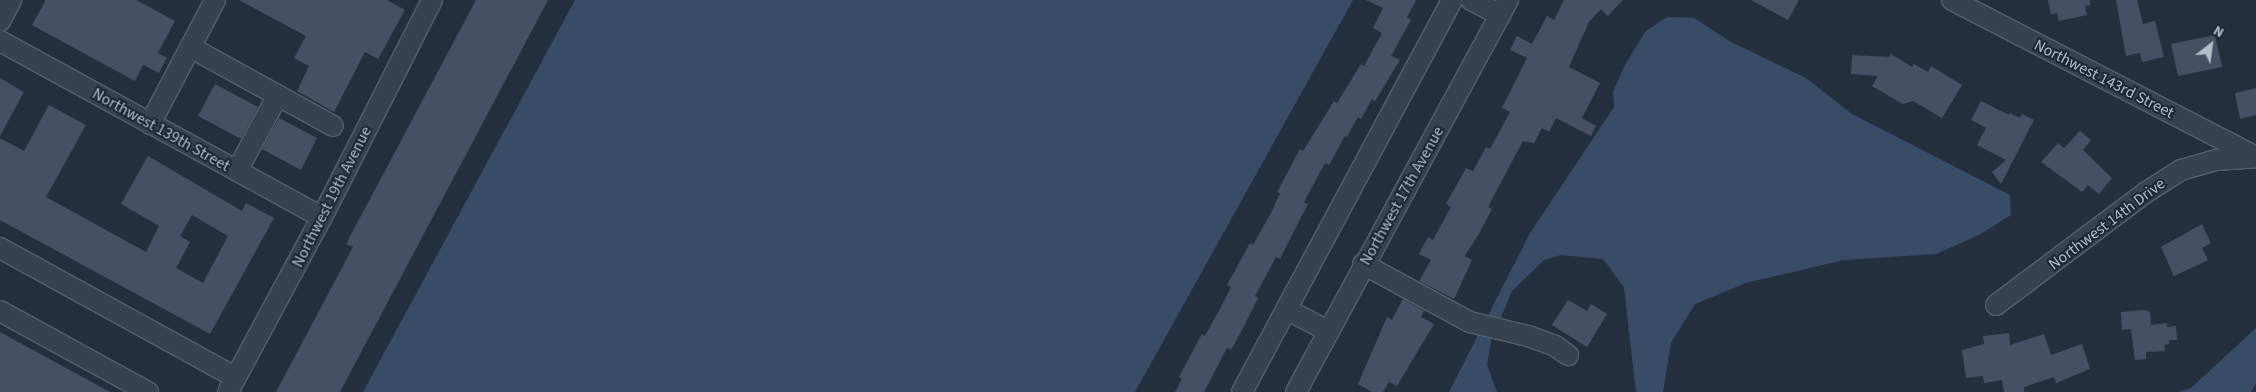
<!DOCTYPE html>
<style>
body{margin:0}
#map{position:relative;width:2256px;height:392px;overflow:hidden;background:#242f3e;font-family:"Source Sans 3",sans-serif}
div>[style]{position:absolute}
.water>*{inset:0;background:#394c67}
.building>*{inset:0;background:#455162}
.roads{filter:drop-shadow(1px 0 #565f6c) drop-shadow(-1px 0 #565f6c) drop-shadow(0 1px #565f6c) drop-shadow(0 -1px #565f6c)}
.minor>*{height:20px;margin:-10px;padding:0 10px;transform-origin:10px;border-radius:10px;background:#38414e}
span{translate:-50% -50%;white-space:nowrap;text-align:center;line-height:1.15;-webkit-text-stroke:4px #1d2633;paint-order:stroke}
.street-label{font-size:16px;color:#b4bcc9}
.north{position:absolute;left:2186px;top:20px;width:50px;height:50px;-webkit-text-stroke:4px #1d2633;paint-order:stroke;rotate:30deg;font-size:14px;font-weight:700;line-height:20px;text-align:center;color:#b4bcc9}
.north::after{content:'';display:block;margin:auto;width:18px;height:22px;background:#b4bcc9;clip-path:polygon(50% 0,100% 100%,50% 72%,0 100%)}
</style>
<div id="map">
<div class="water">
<div style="clip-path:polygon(575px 0,1353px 0,1135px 392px,363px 392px)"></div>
<div style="clip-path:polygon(1667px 17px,1694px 18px,1731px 42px,1806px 78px,1852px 114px,2010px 195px,2011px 215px,1979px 235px,1936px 254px,1844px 260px,1746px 283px,1695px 304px,1671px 343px,1663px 392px,1636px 392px,1624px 287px,1603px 259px,1561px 255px,1544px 260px,1512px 291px,1491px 341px,1487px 365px,1497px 392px,1449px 392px,1530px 233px,1614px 107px,1613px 91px,1626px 63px,1646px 31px)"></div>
<div style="clip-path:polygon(2256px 328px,2256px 383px,2251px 392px,2178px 392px,2191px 388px)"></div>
</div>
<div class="building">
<div style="clip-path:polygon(46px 0,136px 0,175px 21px,158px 53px,167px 58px,159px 73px,143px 65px,135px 81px,32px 25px)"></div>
<div style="clip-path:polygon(239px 0,387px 0,405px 10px,378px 59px,365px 52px,334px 112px,297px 91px,309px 66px,294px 58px,306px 36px)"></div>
<div style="clip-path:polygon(476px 0,548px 0,340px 392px,276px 392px,353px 247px,346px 244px)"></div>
<div style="clip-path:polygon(1366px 0,1416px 0,1407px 17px,1411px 20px,1391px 56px,1400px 60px,1375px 101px,1372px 99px,1361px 119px,1358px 117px,1347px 137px,1345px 136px,1329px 165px,1325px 163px,1304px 202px,1308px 204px,1290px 239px,1280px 259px,1276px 257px,1255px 296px,1258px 298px,1242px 330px,1231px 350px,1227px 348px,1204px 392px,1175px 392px,1182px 379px,1179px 377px,1202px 334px,1205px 336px,1221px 307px,1231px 287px,1227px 285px,1250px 243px,1253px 245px,1271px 213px,1280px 193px,1277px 192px,1300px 149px,1303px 151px,1334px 101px,1337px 103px,1361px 64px,1364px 66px,1382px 33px,1373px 28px,1383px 8px)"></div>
<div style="clip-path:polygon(1564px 0,1623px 0,1608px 16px,1601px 9px,1589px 22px,1569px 67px,1600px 83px,1582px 118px,1596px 126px,1591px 136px,1556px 118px,1549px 132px,1542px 128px,1534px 143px,1523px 141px,1488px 207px,1492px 209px,1480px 232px,1465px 256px,1472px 260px,1454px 299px,1419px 281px,1431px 260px,1419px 254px,1428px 237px,1433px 240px,1451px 207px,1446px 204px,1466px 168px,1473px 171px,1486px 147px,1490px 149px,1510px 112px,1502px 108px,1527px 58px,1510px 50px,1517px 36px,1532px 44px,1547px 16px,1554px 20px)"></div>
<div style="clip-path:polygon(1751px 0,1799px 0,1788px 20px)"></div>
<div style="clip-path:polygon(2048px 0,2090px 0,2090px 5px,2085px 6px,2087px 15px,2059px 21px,2057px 13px,2051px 14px)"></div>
<div style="clip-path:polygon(2116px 0,2137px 0,2143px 24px,2155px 21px,2164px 57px,2142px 62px,2140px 53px,2126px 56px)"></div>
<div style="clip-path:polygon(2215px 35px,2222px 67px,2178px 76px,2171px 44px)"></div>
<div style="clip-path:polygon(1891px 54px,1912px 67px,1914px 64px,1928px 72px,1931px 66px,1962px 85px,1942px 118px,1913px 101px,1903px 104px,1872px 86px,1878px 76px,1851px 74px,1852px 55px,1889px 57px)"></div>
<div style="clip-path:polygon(0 78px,24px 92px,0 136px)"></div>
<div style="clip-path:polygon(215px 84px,258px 107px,241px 139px,198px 116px)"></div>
<div style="clip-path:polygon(2256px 88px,2256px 115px,2240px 119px,2235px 93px)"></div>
<div style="clip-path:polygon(1981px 101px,2009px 115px,2010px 113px,2020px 118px,2022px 114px,2034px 120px,2001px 184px,1992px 172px,2006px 160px,1977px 145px,1986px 128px,1971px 120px)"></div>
<div style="clip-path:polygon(evenodd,49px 105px,86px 125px,46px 197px,146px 252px,159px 226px,121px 204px,148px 156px,242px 211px,246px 203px,274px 218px,210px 334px,0 220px,0 138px,24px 151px,49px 105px,192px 215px,228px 236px,203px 283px,176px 268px,190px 242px,180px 236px,192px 215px)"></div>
<div style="clip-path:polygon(279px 118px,317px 138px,301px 170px,262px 149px)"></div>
<div style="clip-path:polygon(2080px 131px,2091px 140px,2083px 150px,2112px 178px,2099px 194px,2088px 185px,2082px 192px,2041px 162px,2058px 143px,2064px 148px)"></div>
<div style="clip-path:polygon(2202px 224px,2211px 243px,2202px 248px,2208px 260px,2174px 276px,2161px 247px)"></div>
<div style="clip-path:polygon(1403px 299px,1424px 311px,1421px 317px,1434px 324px,1397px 386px,1389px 382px,1383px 392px,1372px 392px,1358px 384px,1387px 317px,1392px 320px)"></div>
<div style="clip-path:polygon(1568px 300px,1587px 311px,1591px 304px,1607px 314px,1587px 347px,1552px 325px)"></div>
<div style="clip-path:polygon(2145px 310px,2150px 312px,2151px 325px,2167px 323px,2167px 327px,2176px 326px,2177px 340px,2169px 340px,2169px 344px,2164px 345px,2165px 351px,2146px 352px,2146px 359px,2135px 360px,2131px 329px,2122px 330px,2121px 312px)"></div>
<div style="clip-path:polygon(0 332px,110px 392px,0 392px)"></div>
<div style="clip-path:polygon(2009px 333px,2010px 345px,2044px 334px,2051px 355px,2082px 344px,2090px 369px,2056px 383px,2054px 377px,2024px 387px,2024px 392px,2004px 392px,2002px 380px,1984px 383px,1983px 376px,1966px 378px,1962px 350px,1984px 344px,1983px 336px)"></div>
</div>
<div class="roads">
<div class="minor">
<div style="left:1471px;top:0;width:33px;rotate:27deg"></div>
<div style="left:1952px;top:0;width:342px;rotate:27.3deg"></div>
<div style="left:0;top:21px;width:24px;rotate:-62deg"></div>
<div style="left:0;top:41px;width:367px;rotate:28.7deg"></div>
<div style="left:190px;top:47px;width:163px;rotate:28.9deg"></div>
<div style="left:150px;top:124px;width:140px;rotate:-62.3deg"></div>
<div style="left:237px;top:171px;width:86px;rotate:-61.7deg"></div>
<div style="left:0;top:248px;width:269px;rotate:28.8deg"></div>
<div style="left:1363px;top:264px;width:122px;rotate:28.5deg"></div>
<div style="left:1470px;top:322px;width:60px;rotate:13.6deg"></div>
<div style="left:1528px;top:336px;width:29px;rotate:20deg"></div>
<div style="left:1555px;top:346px;width:16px;rotate:35deg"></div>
<div style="left:1996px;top:305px;width:186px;rotate:-36.9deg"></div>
<div style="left:2145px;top:193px;width:43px;rotate:-32.6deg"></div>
<div style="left:2181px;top:170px;width:37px;rotate:-16deg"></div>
<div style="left:2217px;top:160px;width:39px;rotate:-4deg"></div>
<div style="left:1286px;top:309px;width:47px;rotate:27.6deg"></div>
<div style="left:0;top:311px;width:169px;rotate:28.7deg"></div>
<div style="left:228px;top:392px;width:199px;rotate:-61.8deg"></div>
<div style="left:322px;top:217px;width:243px;rotate:-63.1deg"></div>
<div style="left:1242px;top:392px;width:445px;rotate:-61.8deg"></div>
<div style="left:1296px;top:392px;width:446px;rotate:-61.6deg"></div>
</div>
</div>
<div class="street-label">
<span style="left:2104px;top:79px;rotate:27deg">Northwest 143rd Street</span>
<span style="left:161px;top:130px;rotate:29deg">Northwest 139th Street</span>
<span style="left:1402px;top:196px;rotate:-61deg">Northwest 17th Avenue</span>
<span style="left:332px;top:197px;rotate:-63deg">Northwest 19th Avenue</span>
<span style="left:2107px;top:224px;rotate:-37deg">Northwest 14th Drive</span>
</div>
<div class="north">N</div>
</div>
